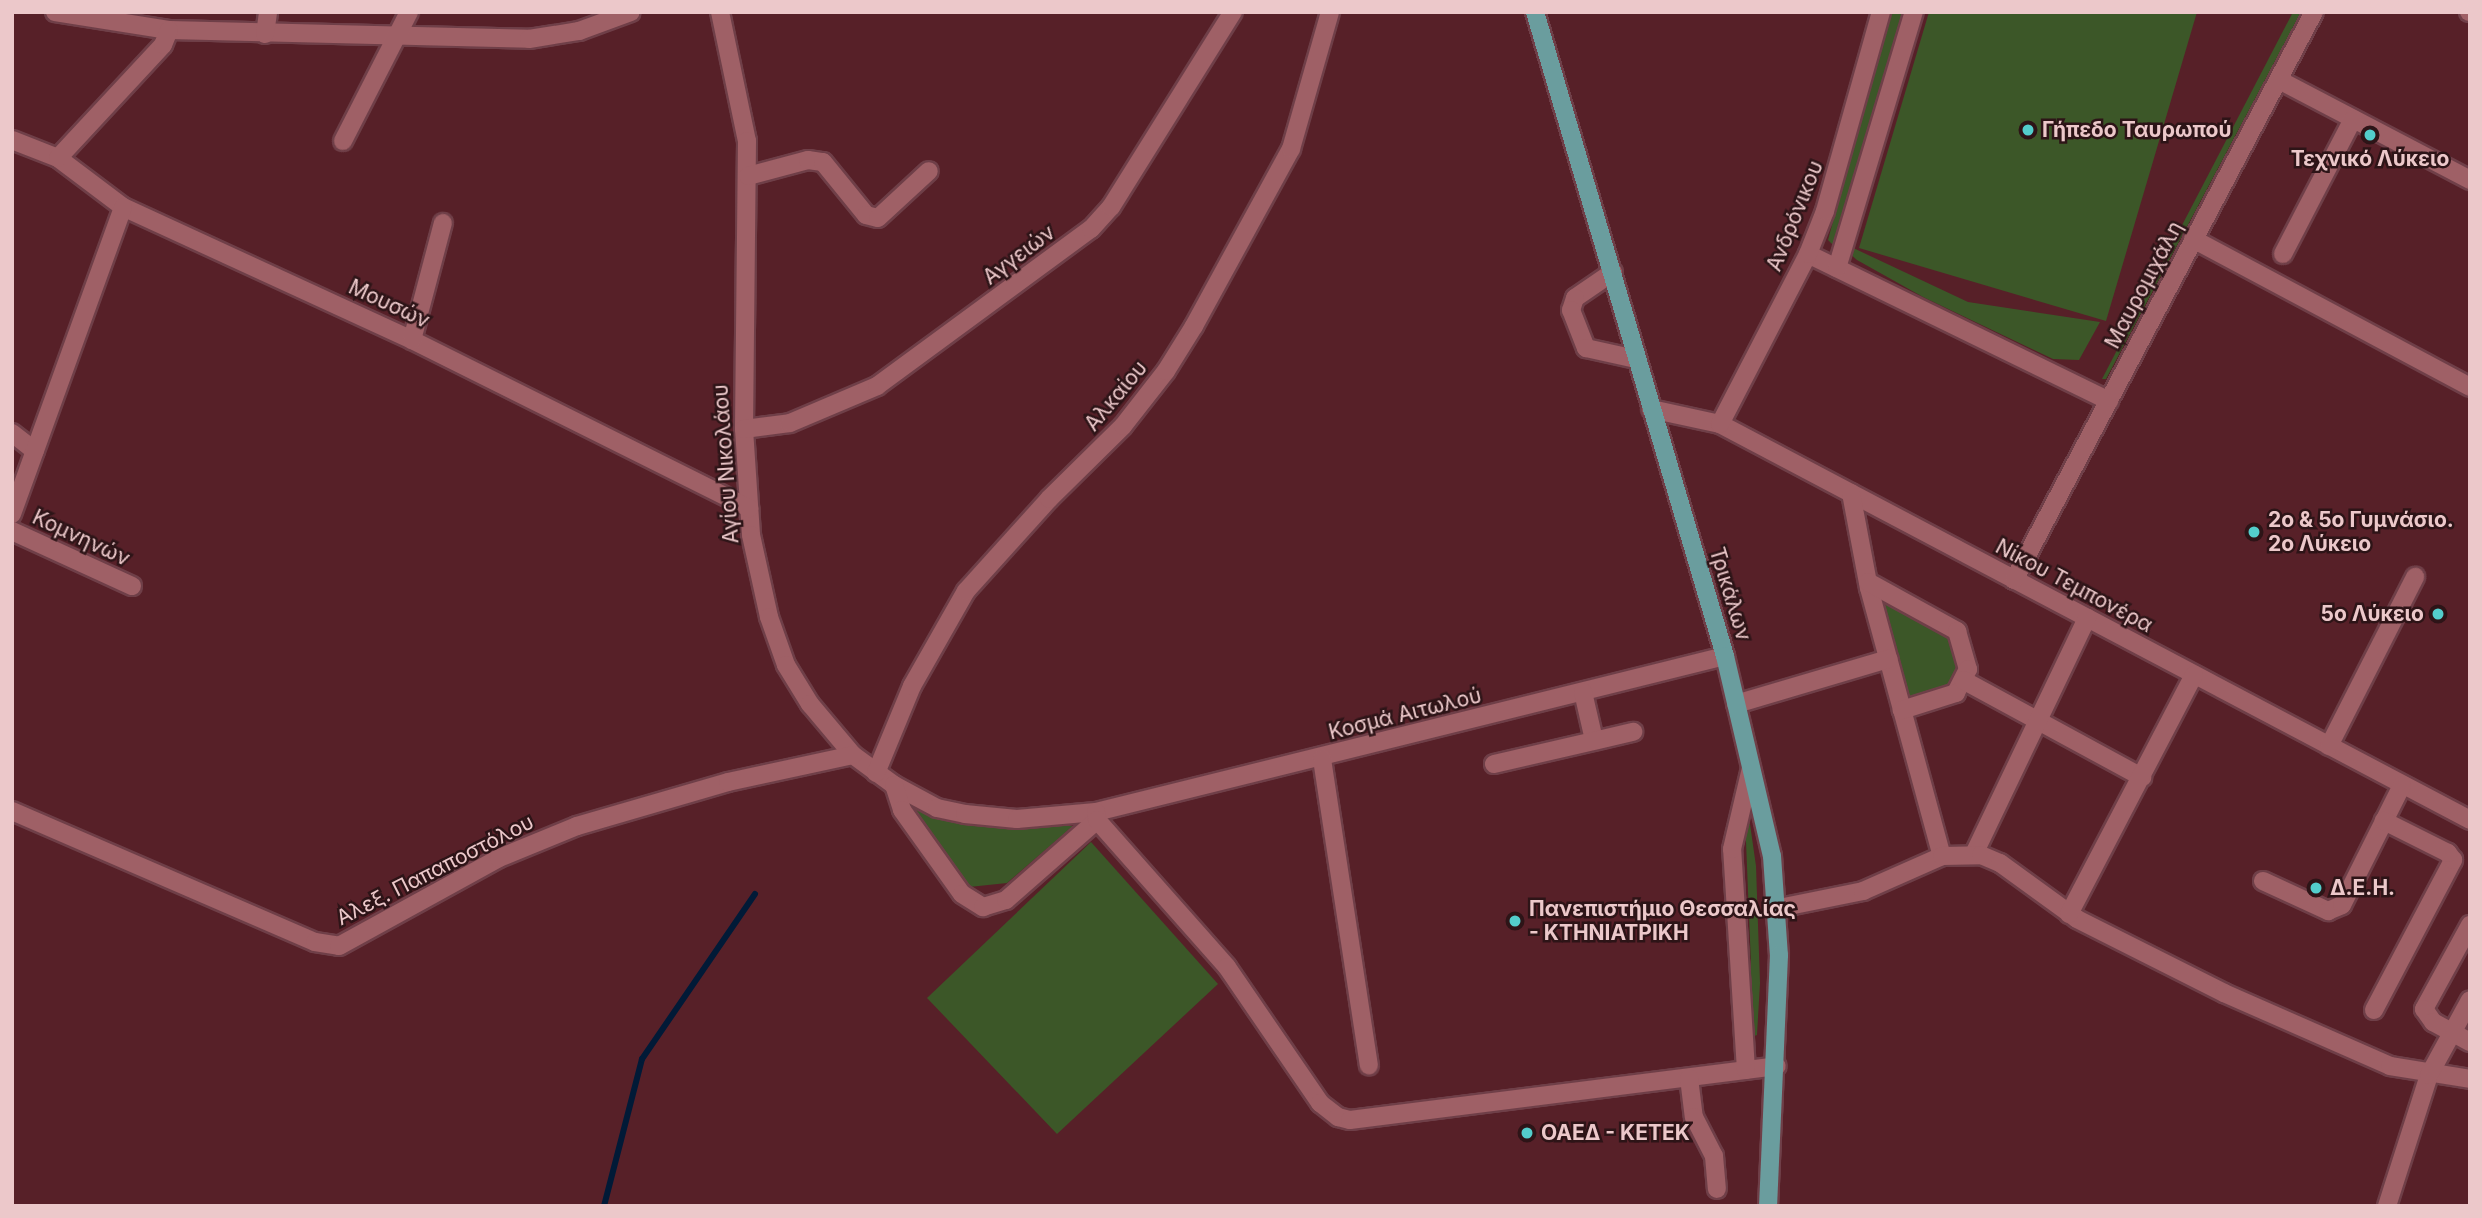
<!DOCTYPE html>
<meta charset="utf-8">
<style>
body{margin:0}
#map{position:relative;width:2482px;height:1218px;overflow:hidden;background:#572028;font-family:Inter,sans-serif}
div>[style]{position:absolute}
.green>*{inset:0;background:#3c5728}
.stream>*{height:6px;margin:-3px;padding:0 3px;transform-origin:3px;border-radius:3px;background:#011a37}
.roads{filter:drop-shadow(2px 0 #6f3f48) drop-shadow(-2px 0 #6f3f48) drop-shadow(0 2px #6f3f48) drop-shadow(0 -2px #6f3f48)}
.minor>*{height:18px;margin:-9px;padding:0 9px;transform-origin:9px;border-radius:9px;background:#9f6066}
.major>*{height:18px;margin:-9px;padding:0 9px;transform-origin:9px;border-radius:9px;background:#6a9d9e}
.dots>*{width:19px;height:19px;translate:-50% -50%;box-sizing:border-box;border:4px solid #2d1417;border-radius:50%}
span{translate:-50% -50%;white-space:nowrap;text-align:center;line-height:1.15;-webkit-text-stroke:5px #2d1417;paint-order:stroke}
.poi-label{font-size:21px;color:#ecc8ca;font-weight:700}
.left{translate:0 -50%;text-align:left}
.right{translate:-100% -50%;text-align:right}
.street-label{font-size:21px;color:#ecc8ca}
.frame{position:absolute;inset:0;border:14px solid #ecc8ca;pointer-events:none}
</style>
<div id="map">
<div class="green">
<div style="clip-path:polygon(1889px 12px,1908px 12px,1836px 244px,1832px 244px,1828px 240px)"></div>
<div style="clip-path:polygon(1929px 12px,2197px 12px,2106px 321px,1859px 248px)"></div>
<div style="clip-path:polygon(2293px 12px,2301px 12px,2106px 379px,2102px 379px)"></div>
<div style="clip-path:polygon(1849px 246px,1968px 302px,2100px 322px,2079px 360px,2053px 359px,1923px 297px,1857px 260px,1849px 253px)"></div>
<div style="clip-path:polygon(1869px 587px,1955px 633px,1965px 668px,1954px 689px,1902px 705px)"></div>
<div style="clip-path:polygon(910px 808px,984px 826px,1073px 826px,1007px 883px,969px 887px)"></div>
<div style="clip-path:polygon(1745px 817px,1749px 817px,1756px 866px,1760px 983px,1757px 1035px,1747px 1039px,1751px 965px)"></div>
<div style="clip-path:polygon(1091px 842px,1218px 984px,1057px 1134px,927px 998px)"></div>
</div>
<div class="stream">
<div style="left:604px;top:1206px;width:152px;rotate:-75.5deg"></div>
<div style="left:642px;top:1059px;width:200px;rotate:-55.6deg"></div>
</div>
<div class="roads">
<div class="minor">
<div style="left:55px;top:12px;width:115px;rotate:9deg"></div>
<div style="left:169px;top:30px;width:360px;rotate:1.4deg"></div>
<div style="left:529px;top:39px;width:51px;rotate:-9.1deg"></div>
<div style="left:579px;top:31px;width:55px;rotate:-20.1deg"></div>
<div style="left:720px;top:12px;width:132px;rotate:78.2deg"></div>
<div style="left:747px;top:141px;width:288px;rotate:90.6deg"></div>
<div style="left:744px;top:429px;width:106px;rotate:86.2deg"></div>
<div style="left:751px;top:535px;width:84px;rotate:77.6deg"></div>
<div style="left:769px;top:617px;width:51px;rotate:70.5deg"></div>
<div style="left:786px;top:665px;width:46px;rotate:58.4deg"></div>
<div style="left:810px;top:704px;width:67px;rotate:49.9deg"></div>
<div style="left:853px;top:755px;width:51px;rotate:36.2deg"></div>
<div style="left:894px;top:785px;width:49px;rotate:28.1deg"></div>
<div style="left:937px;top:808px;width:29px;rotate:12deg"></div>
<div style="left:965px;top:814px;width:52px;rotate:5.5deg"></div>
<div style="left:1017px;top:819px;width:79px;rotate:-5.1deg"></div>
<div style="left:1096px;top:812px;width:648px;rotate:-13.93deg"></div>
<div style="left:2469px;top:12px;width:1px"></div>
<div style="left:265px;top:34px;width:22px;rotate:-82deg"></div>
<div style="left:2279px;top:80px;width:216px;rotate:27.6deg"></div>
<div style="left:12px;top:140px;width:49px;rotate:21.4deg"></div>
<div style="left:58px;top:158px;width:81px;rotate:37deg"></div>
<div style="left:123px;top:207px;width:318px;rotate:24.7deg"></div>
<div style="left:412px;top:340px;width:377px;rotate:26.5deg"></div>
<div style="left:343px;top:141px;width:145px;rotate:-62.9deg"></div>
<div style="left:58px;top:158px;width:154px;rotate:-47.1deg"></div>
<div style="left:163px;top:45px;width:16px;rotate:-68deg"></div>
<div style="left:748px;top:176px;width:62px;rotate:-14.9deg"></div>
<div style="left:808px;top:160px;width:15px;rotate:8deg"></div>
<div style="left:823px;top:162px;width:68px;rotate:50.9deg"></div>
<div style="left:866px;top:215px;width:12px;rotate:14deg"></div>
<div style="left:878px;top:218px;width:69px;rotate:-42.7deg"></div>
<div style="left:2193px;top:239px;width:314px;rotate:28.1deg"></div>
<div style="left:1808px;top:254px;width:335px;rotate:26deg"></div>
<div style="left:2283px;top:254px;width:152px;rotate:-62.6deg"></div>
<div style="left:1837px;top:268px;width:267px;rotate:-73.3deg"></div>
<div style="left:1613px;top:272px;width:46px;rotate:145.6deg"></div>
<div style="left:1575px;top:298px;width:13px;rotate:108deg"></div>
<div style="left:1571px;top:310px;width:41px;rotate:68.5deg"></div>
<div style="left:1586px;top:348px;width:51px;rotate:12.4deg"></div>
<div style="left:412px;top:340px;width:121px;rotate:-75.2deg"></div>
<div style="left:1651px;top:409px;width:71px;rotate:12.3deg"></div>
<div style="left:1720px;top:424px;width:848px;rotate:27.83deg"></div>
<div style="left:1720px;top:424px;width:191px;rotate:-62.6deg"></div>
<div style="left:1808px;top:254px;width:46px;rotate:-68.4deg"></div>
<div style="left:1825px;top:211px;width:207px;rotate:-74.3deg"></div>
<div style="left:744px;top:429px;width:46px;rotate:-7.4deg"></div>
<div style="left:790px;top:423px;width:95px;rotate:-23deg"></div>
<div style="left:877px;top:386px;width:265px;rotate:-36.3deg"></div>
<div style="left:1091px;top:229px;width:30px;rotate:-48deg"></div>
<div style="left:1111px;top:207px;width:230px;rotate:-58deg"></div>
<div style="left:12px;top:433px;width:29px;rotate:38deg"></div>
<div style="left:1851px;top:493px;width:97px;rotate:79.3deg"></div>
<div style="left:1869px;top:588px;width:278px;rotate:74.8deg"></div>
<div style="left:12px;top:514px;width:326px;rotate:-70.1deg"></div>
<div style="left:12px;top:531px;width:132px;rotate:24.6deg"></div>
<div style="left:2014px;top:580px;width:642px;rotate:-62.16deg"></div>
<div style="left:1868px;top:582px;width:102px;rotate:28.8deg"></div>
<div style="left:1957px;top:631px;width:40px;rotate:74deg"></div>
<div style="left:1968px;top:669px;width:27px;rotate:117deg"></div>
<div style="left:1956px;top:693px;width:57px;rotate:162.5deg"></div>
<div style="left:1963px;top:680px;width:204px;rotate:28.5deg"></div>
<div style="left:1583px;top:692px;width:49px;rotate:77.1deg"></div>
<div style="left:1736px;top:704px;width:159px;rotate:-16.5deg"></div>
<div style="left:2329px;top:746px;width:190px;rotate:-63deg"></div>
<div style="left:1322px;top:759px;width:310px;rotate:81.3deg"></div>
<div style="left:1494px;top:764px;width:143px;rotate:-13deg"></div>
<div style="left:876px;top:773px;width:94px;rotate:-67.5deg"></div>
<div style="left:912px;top:686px;width:109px;rotate:-60.4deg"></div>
<div style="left:966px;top:591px;width:124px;rotate:-47.9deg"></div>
<div style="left:1049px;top:499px;width:104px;rotate:-44.6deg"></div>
<div style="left:1123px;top:426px;width:70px;rotate:-52deg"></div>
<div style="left:1166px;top:371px;width:53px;rotate:-58.1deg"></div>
<div style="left:1194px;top:326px;width:202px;rotate:-61.3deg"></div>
<div style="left:1291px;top:149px;width:142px;rotate:-74.1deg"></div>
<div style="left:894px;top:785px;width:26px;rotate:72deg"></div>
<div style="left:902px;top:810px;width:103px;rotate:54.5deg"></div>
<div style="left:962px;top:894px;width:25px;rotate:32deg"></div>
<div style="left:983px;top:907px;width:24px;rotate:-17deg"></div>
<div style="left:1006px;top:900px;width:121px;rotate:-41.3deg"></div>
<div style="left:1097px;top:820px;width:8px;rotate:-97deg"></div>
<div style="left:12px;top:811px;width:330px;rotate:23.4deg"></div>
<div style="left:315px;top:942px;width:24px;rotate:9deg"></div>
<div style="left:339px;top:946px;width:183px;rotate:-28.8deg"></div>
<div style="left:499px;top:858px;width:84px;rotate:-22.3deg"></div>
<div style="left:577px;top:826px;width:157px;rotate:-16.2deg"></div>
<div style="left:728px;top:782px;width:128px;rotate:-12.2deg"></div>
<div style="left:1097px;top:820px;width:196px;rotate:48.5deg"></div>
<div style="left:1227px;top:967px;width:165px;rotate:55.6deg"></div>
<div style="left:1320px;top:1103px;width:23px;rotate:38deg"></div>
<div style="left:1338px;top:1117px;width:12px;rotate:14deg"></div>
<div style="left:1350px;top:1120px;width:430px;rotate:-7.2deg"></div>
<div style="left:1974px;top:854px;width:262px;rotate:-64.4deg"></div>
<div style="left:2263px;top:881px;width:72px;rotate:24.8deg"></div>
<div style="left:2328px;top:911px;width:15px;rotate:-23deg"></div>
<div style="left:2342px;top:905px;width:134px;rotate:-63.4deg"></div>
<div style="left:1779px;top:908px;width:86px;rotate:-11.4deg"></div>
<div style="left:1863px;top:891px;width:86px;rotate:-23.9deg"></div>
<div style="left:1942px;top:856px;width:39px;rotate:-1deg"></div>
<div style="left:1981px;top:855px;width:21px;rotate:23deg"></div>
<div style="left:2000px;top:863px;width:95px;rotate:36deg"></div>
<div style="left:2077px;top:919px;width:165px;rotate:26.7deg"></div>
<div style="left:2224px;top:993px;width:181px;rotate:23.7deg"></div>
<div style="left:2390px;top:1066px;width:81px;rotate:9.2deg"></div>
<div style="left:2069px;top:914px;width:270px;rotate:-62.4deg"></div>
<div style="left:2470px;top:925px;width:96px;rotate:118.7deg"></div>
<div style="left:2424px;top:1009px;width:16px;rotate:55deg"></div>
<div style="left:2433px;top:1022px;width:42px;rotate:28.4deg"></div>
<div style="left:2374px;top:1010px;width:170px;rotate:-62.2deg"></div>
<div style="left:2453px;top:860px;width:9px;rotate:-126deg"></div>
<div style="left:2448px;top:853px;width:72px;rotate:-153.4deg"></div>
<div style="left:1746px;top:1070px;width:221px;rotate:-93.6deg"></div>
<div style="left:1732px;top:849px;width:83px;rotate:-76.8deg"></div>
<div style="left:1689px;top:1078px;width:39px;rotate:83deg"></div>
<div style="left:1694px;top:1117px;width:44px;rotate:62.9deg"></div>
<div style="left:1714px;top:1156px;width:33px;rotate:85deg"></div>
<div style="left:2387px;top:1206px;width:138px;rotate:-72.2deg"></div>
<div style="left:2429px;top:1075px;width:85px;rotate:-61.3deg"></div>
</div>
<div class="major">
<div style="left:1535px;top:12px;width:671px;rotate:73.56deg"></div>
<div style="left:1725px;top:656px;width:205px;rotate:76.8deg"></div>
<div style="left:1772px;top:856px;width:99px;rotate:86deg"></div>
<div style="left:1779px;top:955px;width:251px;rotate:92.5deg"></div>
</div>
</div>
<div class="dots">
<div style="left:2028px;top:130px;background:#53cdcb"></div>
<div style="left:2370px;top:135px;background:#53cdcb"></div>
<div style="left:2254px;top:532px;background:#53cdcb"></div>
<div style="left:2438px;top:614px;background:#53cdcb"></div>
<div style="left:2316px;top:888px;background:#53cdcb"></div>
<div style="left:1515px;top:921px;background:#53cdcb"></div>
<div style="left:1527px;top:1133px;background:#53cdcb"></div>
</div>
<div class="poi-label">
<span class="left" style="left:2042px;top:130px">Γήπεδο Ταυρωπού</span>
<span style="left:2370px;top:159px">Τεχνικό Λύκειο</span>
<span class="left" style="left:2268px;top:532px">2ο &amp; 5ο Γυμνάσιο.<br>2ο Λύκειο</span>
<span class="right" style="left:2424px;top:614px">5ο Λύκειο</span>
<span class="left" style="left:2330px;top:888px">Δ.Ε.Η.</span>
<span class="left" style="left:1529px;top:921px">Πανεπιστήμιο Θεσσαλίας<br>- ΚΤΗΝΙΑΤΡΙΚΗ</span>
<span class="left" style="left:1541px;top:1133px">ΟΑΕΔ - ΚΕΤΕΚ</span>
</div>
<div class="street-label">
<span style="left:1795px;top:216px;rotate:-68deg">Ανδρόνικου</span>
<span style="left:1019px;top:255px;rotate:-37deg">Αγγειών</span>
<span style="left:2144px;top:285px;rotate:-62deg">Μαυρομιχάλη</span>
<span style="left:389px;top:304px;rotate:25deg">Μουσών</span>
<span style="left:1116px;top:396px;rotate:-50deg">Αλκαίου</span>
<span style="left:726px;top:464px;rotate:-94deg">Αγίου Νικολάου</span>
<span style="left:81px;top:538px;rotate:25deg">Κομνηνών</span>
<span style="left:2074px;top:586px;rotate:28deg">Νίκου Τεμπονέρα</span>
<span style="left:1730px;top:594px;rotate:73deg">Τρικάλων</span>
<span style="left:1405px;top:714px;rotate:-14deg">Κοσμά Αιτωλού</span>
<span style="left:435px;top:870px;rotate:-27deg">Αλεξ. Παπαποστόλου</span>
</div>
<div class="frame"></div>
</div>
